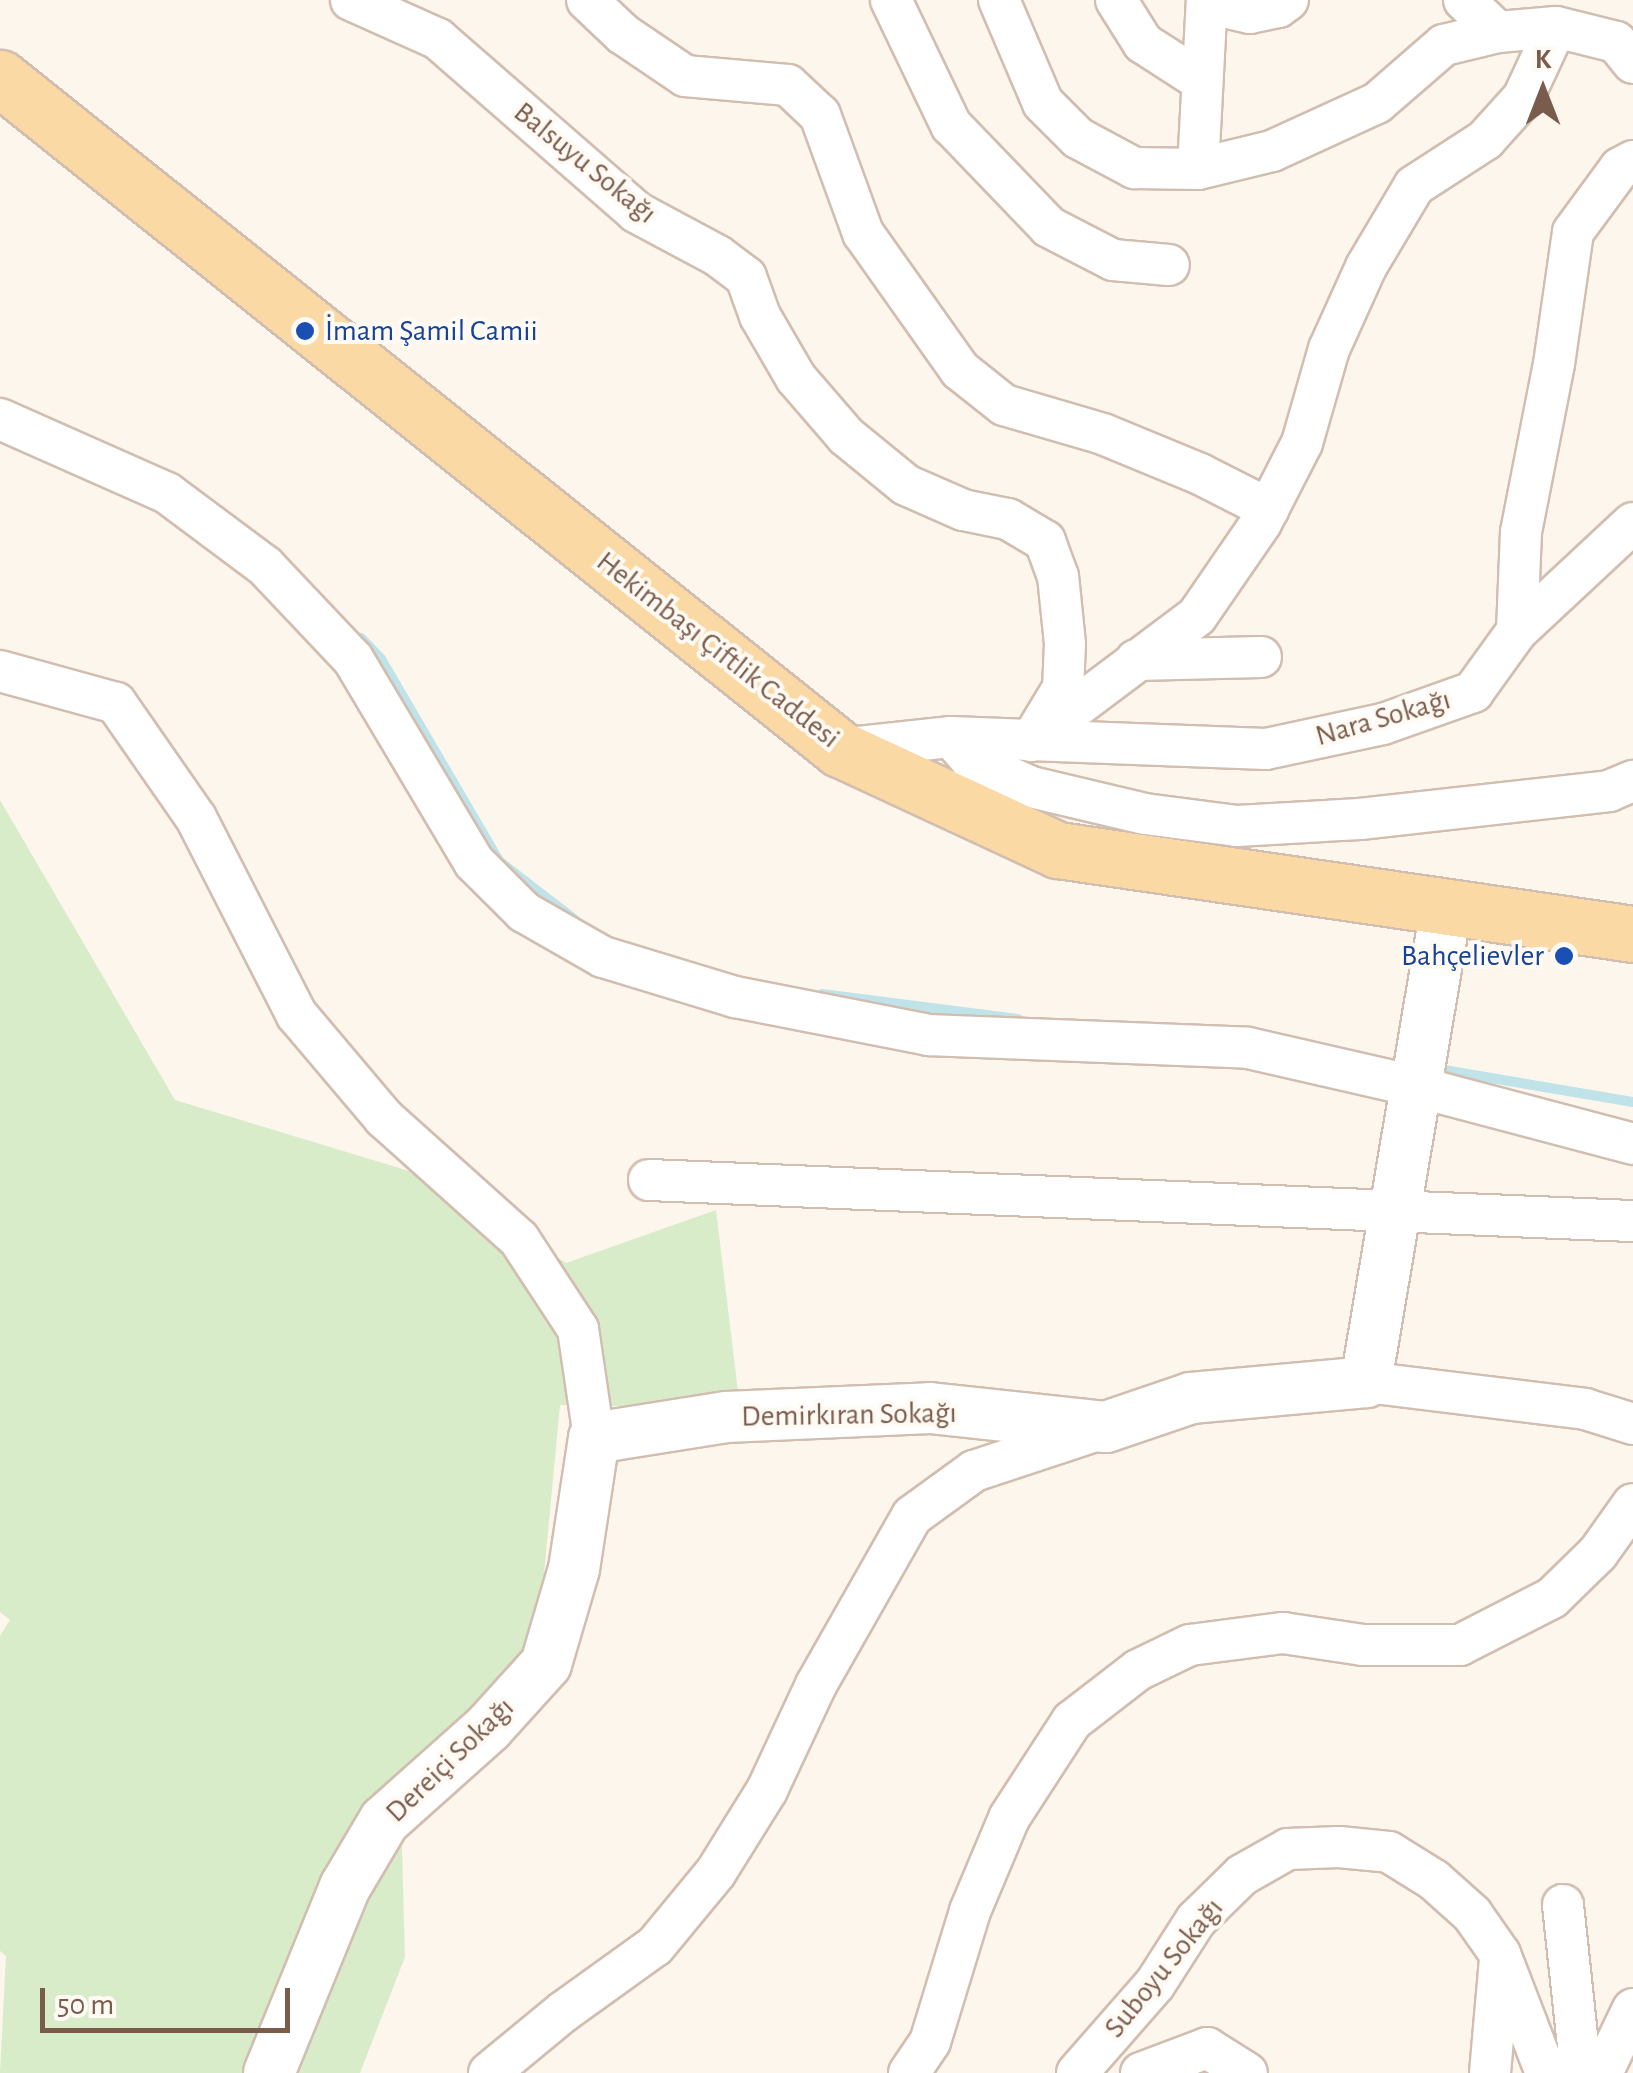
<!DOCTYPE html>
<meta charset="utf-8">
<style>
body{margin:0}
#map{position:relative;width:1633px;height:2073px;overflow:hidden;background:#fdf6ec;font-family:"Alegreya Sans",sans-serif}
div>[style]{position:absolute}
.green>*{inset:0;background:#d8ecc9}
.stream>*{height:10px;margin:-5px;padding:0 5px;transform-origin:5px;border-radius:5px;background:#bfe3e8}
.roads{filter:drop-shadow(2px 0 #d1beb0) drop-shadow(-2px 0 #d1beb0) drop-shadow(0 2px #d1beb0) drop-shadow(0 -2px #d1beb0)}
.minor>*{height:40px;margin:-20px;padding:0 20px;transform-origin:20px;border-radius:20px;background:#fff}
.tertiary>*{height:50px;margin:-25px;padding:0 25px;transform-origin:25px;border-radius:25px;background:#fff}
.primary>*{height:55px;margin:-27.5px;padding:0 27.5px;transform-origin:27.5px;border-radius:27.5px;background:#fbd9a5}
.dots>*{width:28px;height:28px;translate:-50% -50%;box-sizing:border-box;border:5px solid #fffaf3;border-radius:50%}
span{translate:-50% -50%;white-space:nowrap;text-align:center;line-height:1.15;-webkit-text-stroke:8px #fffaf3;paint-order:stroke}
.street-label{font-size:30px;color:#7a5c4d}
.transit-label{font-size:30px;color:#164399}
.left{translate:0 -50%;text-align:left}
.right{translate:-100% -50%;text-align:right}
.north{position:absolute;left:1493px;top:40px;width:100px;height:100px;-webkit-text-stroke:8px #fffaf3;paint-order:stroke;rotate:0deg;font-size:28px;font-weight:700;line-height:40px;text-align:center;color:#7a5c4d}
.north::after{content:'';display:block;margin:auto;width:35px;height:45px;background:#7a5c4d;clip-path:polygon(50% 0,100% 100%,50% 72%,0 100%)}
.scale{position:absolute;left:40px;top:1988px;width:250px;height:45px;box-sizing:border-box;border:5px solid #7a5c4d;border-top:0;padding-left:12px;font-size:30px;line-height:35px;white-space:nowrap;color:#7a5c4d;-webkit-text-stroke:8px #fffaf3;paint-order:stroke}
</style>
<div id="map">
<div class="green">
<div style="clip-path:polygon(0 800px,175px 1100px,439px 1180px,566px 1263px,716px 1210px,740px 1408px,560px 1405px,536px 1659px,400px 1776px,405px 1957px,360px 2073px,0 2073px,6px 1956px,0 1951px,0 1636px,10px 1620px,0 1612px)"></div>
</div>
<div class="stream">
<div style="left:361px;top:638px;width:29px;rotate:46deg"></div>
<div style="left:381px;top:659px;width:234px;rotate:59.7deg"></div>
<div style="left:499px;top:861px;width:95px;rotate:37.7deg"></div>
<div style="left:822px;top:994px;width:198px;rotate:7.3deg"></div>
<div style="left:1432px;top:1068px;width:204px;rotate:9.6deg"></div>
</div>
<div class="roads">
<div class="minor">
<div style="left:351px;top:0;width:95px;rotate:24.1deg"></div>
<div style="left:438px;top:39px;width:263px;rotate:41.1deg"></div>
<div style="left:636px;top:212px;width:93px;rotate:28.2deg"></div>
<div style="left:718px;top:256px;width:35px;rotate:37deg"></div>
<div style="left:746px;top:277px;width:41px;rotate:70.3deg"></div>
<div style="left:760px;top:316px;width:72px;rotate:59.9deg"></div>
<div style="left:796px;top:378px;width:77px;rotate:49.2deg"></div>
<div style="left:846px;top:436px;width:77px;rotate:39.2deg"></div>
<div style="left:906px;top:485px;width:62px;rotate:23.7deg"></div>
<div style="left:963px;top:510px;width:46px;rotate:11.3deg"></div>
<div style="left:1008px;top:519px;width:43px;rotate:30.7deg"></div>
<div style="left:1045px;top:541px;width:37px;rotate:70deg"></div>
<div style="left:1058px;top:576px;width:68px;rotate:84.1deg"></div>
<div style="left:1065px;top:644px;width:44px;rotate:92.6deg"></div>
<div style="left:1063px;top:688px;width:62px;rotate:121.1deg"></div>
<div style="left:587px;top:0;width:50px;rotate:43.4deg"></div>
<div style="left:623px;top:34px;width:75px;rotate:34.1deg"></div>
<div style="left:685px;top:76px;width:103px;rotate:5deg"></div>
<div style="left:788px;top:85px;width:44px;rotate:43.2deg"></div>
<div style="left:820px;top:115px;width:126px;rotate:70deg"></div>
<div style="left:863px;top:233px;width:168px;rotate:54.7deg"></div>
<div style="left:960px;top:370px;width:56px;rotate:38.5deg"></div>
<div style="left:1004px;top:405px;width:103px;rotate:16.3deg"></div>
<div style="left:1103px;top:434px;width:105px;rotate:22.4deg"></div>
<div style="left:1200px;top:474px;width:77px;rotate:26.9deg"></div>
<div style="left:891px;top:0;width:139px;rotate:64.4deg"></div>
<div style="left:951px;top:125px;width:141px;rotate:46.1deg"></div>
<div style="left:1049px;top:227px;width:72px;rotate:27.3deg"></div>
<div style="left:1113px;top:260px;width:56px;rotate:5.1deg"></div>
<div style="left:999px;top:0;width:112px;rotate:66.9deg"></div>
<div style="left:1043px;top:103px;width:49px;rotate:45deg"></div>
<div style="left:1078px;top:138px;width:64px;rotate:28.2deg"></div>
<div style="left:1134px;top:168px;width:64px;rotate:0.9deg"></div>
<div style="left:1198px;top:169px;width:76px;rotate:-13.7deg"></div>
<div style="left:1272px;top:151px;width:115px;rotate:-24.6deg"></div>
<div style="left:1377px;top:103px;width:89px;rotate:-40.9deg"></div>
<div style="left:1444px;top:45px;width:56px;rotate:-13.5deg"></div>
<div style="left:1116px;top:0;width:51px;rotate:57.9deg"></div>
<div style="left:1143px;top:43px;width:70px;rotate:32.8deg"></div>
<div style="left:1464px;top:0;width:47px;rotate:43.3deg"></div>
<div style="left:1498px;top:32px;width:58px;rotate:-4.9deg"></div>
<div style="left:1556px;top:27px;width:62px;rotate:14deg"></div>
<div style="left:1616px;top:42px;width:27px;rotate:51deg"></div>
<div style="left:1207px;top:3px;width:44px;rotate:13.1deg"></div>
<div style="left:1250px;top:13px;width:29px;rotate:-12deg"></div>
<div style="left:1278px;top:7px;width:12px;rotate:-35deg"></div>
<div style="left:1198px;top:169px;width:169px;rotate:-87deg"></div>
<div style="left:0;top:419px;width:183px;rotate:23.9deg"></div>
<div style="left:167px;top:493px;width:122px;rotate:36.7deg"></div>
<div style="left:265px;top:566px;width:128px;rotate:46.6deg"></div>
<div style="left:353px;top:659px;width:236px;rotate:59.2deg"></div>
<div style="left:474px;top:862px;width:71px;rotate:45deg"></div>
<div style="left:524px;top:912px;width:91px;rotate:29.7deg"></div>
<div style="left:603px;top:957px;width:138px;rotate:16.9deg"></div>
<div style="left:735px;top:997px;width:198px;rotate:11.1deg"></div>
<div style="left:929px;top:1035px;width:319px;rotate:2.3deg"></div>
<div style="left:1248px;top:1048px;width:174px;rotate:12.9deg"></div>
<div style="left:1418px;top:1087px;width:222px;rotate:14.8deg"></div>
<div style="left:1517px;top:631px;width:158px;rotate:-43deg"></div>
<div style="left:1136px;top:660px;width:125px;rotate:-1.4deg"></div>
<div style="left:0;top:671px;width:120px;rotate:15.4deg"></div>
<div style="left:116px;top:703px;width:140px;rotate:55.2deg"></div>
<div style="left:196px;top:818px;width:221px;rotate:62.9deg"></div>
<div style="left:297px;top:1015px;width:135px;rotate:49.8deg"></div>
<div style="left:384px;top:1118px;width:181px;rotate:41.9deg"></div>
<div style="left:519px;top:1239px;width:108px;rotate:56.8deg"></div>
<div style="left:578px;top:1329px;width:110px;rotate:81.6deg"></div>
<div style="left:1048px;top:728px;width:186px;rotate:-36.9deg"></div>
<div style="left:1197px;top:616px;width:113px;rotate:-55.5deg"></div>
<div style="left:1261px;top:523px;width:90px;rotate:-62.9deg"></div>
<div style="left:1302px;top:443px;width:98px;rotate:-74deg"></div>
<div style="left:1329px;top:349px;width:90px;rotate:-65.7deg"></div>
<div style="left:1366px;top:267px;width:94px;rotate:-59.3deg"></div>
<div style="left:1414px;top:186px;width:85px;rotate:-32.9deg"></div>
<div style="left:1485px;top:140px;width:57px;rotate:-47.9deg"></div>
<div style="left:1523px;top:98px;width:78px;rotate:-65.1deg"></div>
<div style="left:951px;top:737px;width:30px;rotate:49deg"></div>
<div style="left:971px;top:760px;width:66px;rotate:24.2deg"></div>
<div style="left:1031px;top:787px;width:117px;rotate:13.3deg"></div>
<div style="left:1145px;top:814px;width:93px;rotate:7.4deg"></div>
<div style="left:1237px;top:826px;width:123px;rotate:-3.3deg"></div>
<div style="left:1360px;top:819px;width:251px;rotate:-6.4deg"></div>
<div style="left:1609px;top:791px;width:26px;rotate:-23deg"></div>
<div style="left:840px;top:749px;width:112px;rotate:-6.2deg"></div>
<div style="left:951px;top:737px;width:315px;rotate:2.2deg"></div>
<div style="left:1266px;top:749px;width:120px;rotate:-12.1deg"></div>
<div style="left:1383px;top:724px;width:96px;rotate:-19.6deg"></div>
<div style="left:1473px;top:692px;width:75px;rotate:-54.2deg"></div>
<div style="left:1517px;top:631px;width:99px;rotate:-87.7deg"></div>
<div style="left:1521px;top:532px;width:171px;rotate:-78.9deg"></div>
<div style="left:1554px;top:364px;width:133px;rotate:-81.8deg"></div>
<div style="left:1573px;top:232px;width:79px;rotate:-53.7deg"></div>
<div style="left:1620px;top:168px;width:15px;rotate:-28deg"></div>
<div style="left:649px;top:1180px;width:985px;rotate:2.39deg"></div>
<div style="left:1366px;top:1382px;width:221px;rotate:7deg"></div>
<div style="left:1585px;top:1409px;width:50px;rotate:17.4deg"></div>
<div style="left:1563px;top:1905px;width:169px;rotate:83.9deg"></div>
<div style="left:489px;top:2073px;width:96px;rotate:-39.5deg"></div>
<div style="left:563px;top:2012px;width:113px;rotate:-35.7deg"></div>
<div style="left:655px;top:1946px;width:96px;rotate:-50.5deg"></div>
<div style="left:716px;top:1872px;width:97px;rotate:-58.1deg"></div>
<div style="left:767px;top:1790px;width:116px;rotate:-65deg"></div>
<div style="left:816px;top:1685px;width:194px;rotate:-60.4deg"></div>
<div style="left:912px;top:1516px;width:77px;rotate:-36deg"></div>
<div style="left:974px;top:1471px;width:137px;rotate:-18.3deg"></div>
<div style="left:909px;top:2073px;width:37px;rotate:-56deg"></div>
<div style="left:930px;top:2042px;width:137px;rotate:-73deg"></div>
<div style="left:970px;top:1911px;width:101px;rotate:-67.2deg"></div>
<div style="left:1009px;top:1818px;width:116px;rotate:-57deg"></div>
<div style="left:1072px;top:1721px;width:83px;rotate:-37.7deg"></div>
<div style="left:1138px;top:1670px;width:58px;rotate:-25.7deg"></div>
<div style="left:1190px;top:1645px;width:94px;rotate:-7.4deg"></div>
<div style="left:1283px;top:1633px;width:81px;rotate:8.5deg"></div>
<div style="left:1363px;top:1645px;width:97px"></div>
<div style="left:1460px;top:1645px;width:103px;rotate:-27.1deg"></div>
<div style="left:1552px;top:1598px;width:64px;rotate:-44.4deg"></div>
<div style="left:1598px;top:1553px;width:60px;rotate:-54.5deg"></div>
<div style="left:1077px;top:2073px;width:118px;rotate:-48.8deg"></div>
<div style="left:1155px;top:1984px;width:76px;rotate:-57.4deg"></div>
<div style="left:1196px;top:1920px;width:64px;rotate:-44.4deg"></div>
<div style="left:1242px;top:1875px;width:53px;rotate:-29.5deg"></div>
<div style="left:1288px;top:1849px;width:51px;rotate:-2.2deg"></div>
<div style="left:1339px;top:1847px;width:50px;rotate:5.7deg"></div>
<div style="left:1389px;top:1852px;width:53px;rotate:31.9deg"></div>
<div style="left:1434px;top:1880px;width:51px;rotate:41.8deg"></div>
<div style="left:1472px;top:1914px;width:49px;rotate:55deg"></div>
<div style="left:1500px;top:1954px;width:128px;rotate:68.9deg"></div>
<div style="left:1141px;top:2073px;width:71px;rotate:-20.7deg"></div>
<div style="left:1207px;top:2048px;width:47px;rotate:32deg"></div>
<div style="left:1490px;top:2073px;width:115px;rotate:-85deg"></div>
<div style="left:1602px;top:2073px;width:71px;rotate:-64.2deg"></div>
</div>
<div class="tertiary">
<div style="left:269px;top:2073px;width:201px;rotate:-67.8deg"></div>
<div style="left:345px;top:1887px;width:77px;rotate:-59.4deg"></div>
<div style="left:384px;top:1821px;width:141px;rotate:-41.8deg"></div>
<div style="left:489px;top:1727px;width:85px;rotate:-47.9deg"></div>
<div style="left:546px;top:1664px;width:99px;rotate:-73.6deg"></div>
<div style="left:574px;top:1569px;width:133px;rotate:-81.3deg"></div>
<div style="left:594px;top:1438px;width:134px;rotate:-9deg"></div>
<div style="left:726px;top:1417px;width:204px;rotate:-2.5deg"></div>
<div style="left:930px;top:1408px;width:177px;rotate:6.2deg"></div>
<div style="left:1106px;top:1427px;width:90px;rotate:-18.8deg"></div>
<div style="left:1191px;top:1398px;width:176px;rotate:-5.2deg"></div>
<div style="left:1366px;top:1382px;width:479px;rotate:-80.4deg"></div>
</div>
<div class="primary">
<div style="left:0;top:78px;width:1075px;rotate:38.62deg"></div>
<div style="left:840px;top:749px;width:240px;rotate:24.9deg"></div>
<div style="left:1058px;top:850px;width:581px;rotate:8.31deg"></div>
</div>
</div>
<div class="dots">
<div style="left:305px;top:331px;background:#1a4fb4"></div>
<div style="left:1564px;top:956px;background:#1a4fb4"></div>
</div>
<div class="street-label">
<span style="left:585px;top:163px;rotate:39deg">Balsuyu Sokağı</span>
<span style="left:718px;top:650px;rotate:38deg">Hekimbaşı Çiftlik Caddesi</span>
<span style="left:1383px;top:718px;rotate:-16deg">Nara Sokağı</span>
<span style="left:849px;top:1415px;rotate:-1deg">Demirkıran Sokağı</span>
<span style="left:450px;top:1760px;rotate:-44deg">Dereiçi Sokağı</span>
<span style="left:1164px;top:1968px;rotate:-51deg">Suboyu Sokağı</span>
</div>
<div class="transit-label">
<span class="left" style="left:325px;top:331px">İmam Şamil Camii</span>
<span class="right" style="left:1544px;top:956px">Bahçelievler</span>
</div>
<div class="north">K</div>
<div class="scale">50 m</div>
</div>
